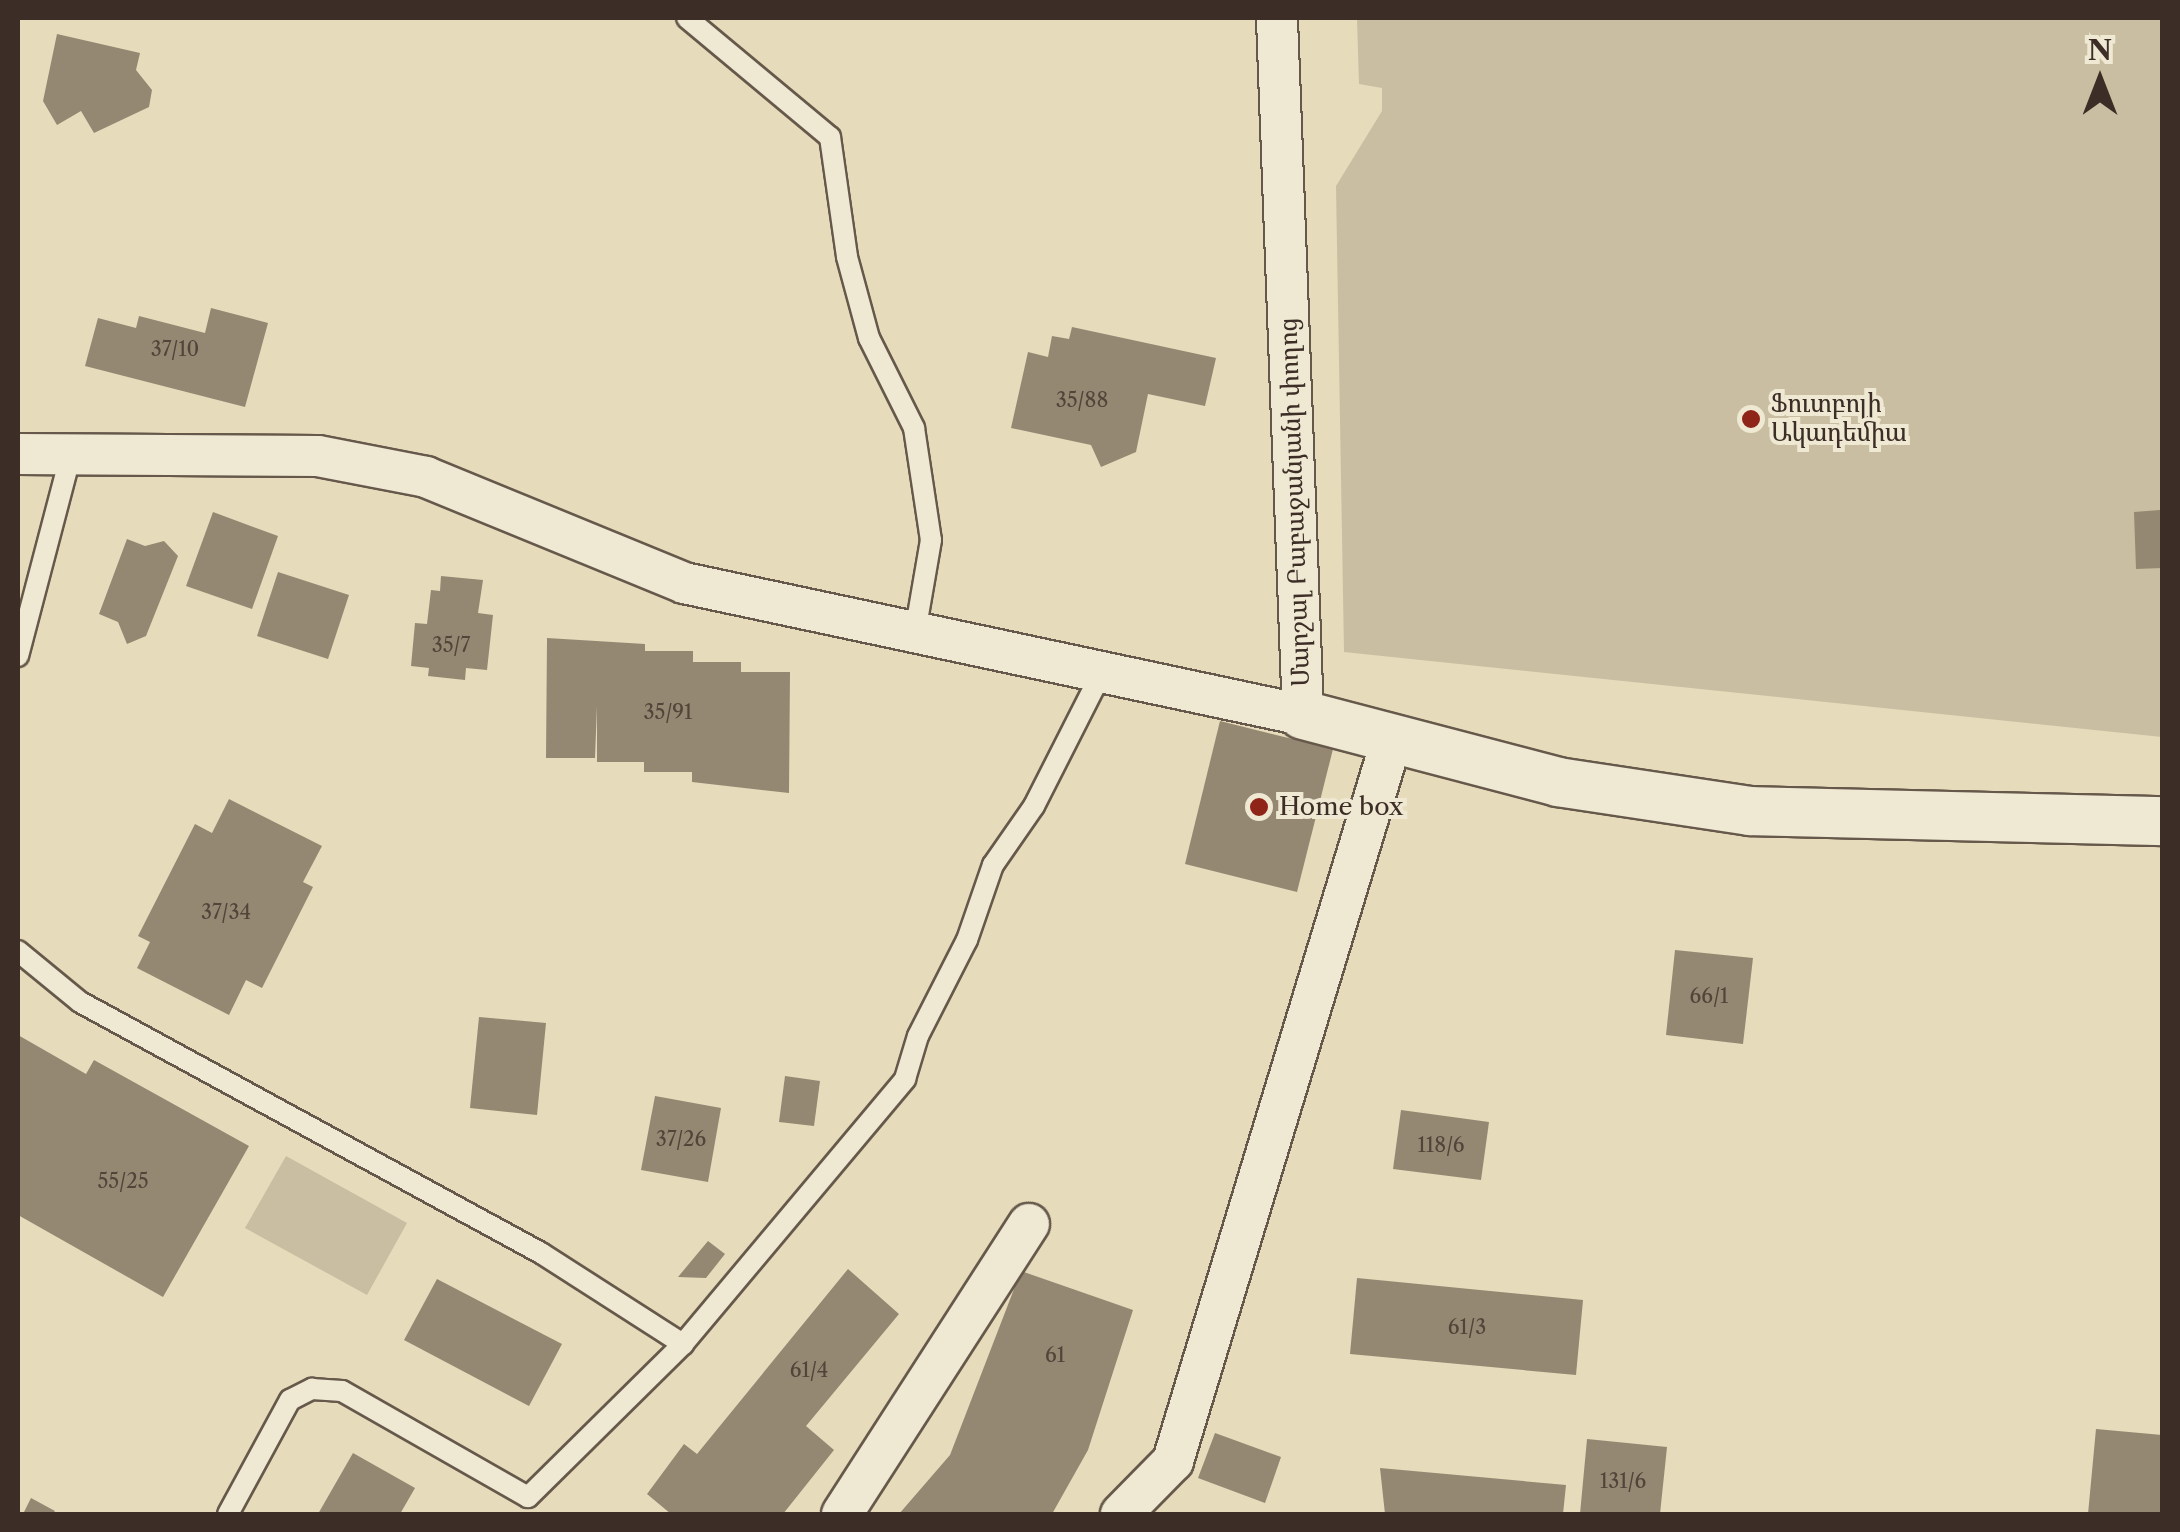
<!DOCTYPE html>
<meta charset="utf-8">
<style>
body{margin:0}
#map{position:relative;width:2180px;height:1532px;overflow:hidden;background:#e6dbba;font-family:"Libre Caslon Text","Noto Serif Armenian",serif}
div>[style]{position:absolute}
.green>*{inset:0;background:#c9bea1}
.building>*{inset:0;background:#948873}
.roads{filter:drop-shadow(2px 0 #66594b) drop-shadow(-2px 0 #66594b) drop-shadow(0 2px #66594b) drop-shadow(0 -2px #66594b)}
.service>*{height:20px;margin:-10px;padding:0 10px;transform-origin:10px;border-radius:10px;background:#efe8d2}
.minor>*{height:40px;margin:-20px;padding:0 20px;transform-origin:20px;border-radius:20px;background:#efe8d2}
.tertiary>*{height:48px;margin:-24px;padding:0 24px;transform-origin:24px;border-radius:24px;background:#efe8d2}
.dots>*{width:28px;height:28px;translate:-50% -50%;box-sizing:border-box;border:5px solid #efe8d2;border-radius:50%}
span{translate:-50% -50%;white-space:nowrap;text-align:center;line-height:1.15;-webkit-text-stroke:8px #efe8d2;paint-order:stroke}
.number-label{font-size:20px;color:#524439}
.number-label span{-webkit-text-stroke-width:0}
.poi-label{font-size:25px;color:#3c2e26}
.left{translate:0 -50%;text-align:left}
.street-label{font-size:25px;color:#3c2e26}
.frame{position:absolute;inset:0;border:20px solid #3c2e26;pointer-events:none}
.north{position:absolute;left:2050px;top:30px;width:100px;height:100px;-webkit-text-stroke:8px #efe8d2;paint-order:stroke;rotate:0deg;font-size:28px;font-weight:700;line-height:40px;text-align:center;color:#3c2e26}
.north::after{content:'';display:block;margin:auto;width:35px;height:45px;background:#3c2e26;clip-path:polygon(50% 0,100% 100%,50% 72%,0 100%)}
</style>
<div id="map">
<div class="green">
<div style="clip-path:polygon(1357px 18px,2162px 18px,2162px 737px,1344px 652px,1336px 186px,1382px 111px,1382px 88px,1359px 84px)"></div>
<div style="clip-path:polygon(286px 1156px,407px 1223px,367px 1295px,245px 1228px)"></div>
</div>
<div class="building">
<div style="clip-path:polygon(57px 34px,140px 53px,136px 70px,152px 90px,149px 107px,94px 133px,81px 111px,57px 125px,43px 101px)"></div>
<div style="clip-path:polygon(211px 308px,268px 323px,245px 407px,85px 366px,98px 318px,136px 328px,139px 316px,205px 333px)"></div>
<div style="clip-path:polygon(1072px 327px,1216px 358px,1205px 406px,1148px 394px,1136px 452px,1101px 467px,1091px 445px,1011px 428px,1028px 352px,1048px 357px,1052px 336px,1069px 339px)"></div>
<div style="clip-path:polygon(2160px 510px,2162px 568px,2136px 569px,2134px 512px)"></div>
<div style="clip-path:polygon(213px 512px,278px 536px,252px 609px,186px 586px)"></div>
<div style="clip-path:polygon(127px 539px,145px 546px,164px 541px,178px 556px,146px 636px,127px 644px,118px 622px,99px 614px)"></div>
<div style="clip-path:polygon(278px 572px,349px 595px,328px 659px,257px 636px)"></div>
<div style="clip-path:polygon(441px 576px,483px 580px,478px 613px,493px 615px,487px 670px,466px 668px,465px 680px,428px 676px,429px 668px,411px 666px,415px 623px,427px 624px,431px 590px,440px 591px)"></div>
<div style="clip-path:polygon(547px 638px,645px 644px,645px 651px,693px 651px,693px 662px,741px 662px,741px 672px,790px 672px,789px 793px,692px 782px,692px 772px,644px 772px,644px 762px,597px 762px,597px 706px,595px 758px,546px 758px)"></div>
<div style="clip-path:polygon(1220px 721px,1333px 749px,1297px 892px,1185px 864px)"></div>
<div style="clip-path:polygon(229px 799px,322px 846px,303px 882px,313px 887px,262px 988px,246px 980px,229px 1015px,137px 968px,150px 942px,138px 936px,195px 824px,212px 833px)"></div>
<div style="clip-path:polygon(1675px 950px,1753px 958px,1743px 1044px,1666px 1035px)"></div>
<div style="clip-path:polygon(479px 1017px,546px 1023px,537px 1115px,470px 1108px)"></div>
<div style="clip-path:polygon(18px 1035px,86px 1074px,94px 1060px,249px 1146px,163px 1297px,18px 1215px)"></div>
<div style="clip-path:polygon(785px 1076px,820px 1081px,814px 1126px,779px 1122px)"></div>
<div style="clip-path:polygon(655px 1096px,721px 1108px,708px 1182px,641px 1170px)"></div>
<div style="clip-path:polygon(1401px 1110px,1489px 1122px,1481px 1180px,1393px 1169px)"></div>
<div style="clip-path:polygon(708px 1241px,725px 1254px,706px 1278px,678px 1277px)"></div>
<div style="clip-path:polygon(848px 1269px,899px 1314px,806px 1426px,834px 1450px,783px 1514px,671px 1514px,647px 1494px,684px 1444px,697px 1454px)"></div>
<div style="clip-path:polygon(1021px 1271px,1133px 1310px,1088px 1450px,1052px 1514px,899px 1514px,950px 1455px)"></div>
<div style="clip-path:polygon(1357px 1278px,1583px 1300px,1576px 1375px,1350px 1354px)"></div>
<div style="clip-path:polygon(437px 1279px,562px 1344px,529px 1406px,404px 1340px)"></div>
<div style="clip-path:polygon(2096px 1429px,2162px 1435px,2162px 1512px,2088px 1514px)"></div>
<div style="clip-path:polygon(1215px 1433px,1281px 1457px,1265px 1503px,1198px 1478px)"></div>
<div style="clip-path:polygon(1587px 1439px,1667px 1447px,1660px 1514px,1580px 1514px)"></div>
<div style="clip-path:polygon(353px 1453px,415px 1488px,400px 1514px,318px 1514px)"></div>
<div style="clip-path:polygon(1380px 1468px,1566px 1485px,1563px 1514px,1385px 1514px)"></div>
<div style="clip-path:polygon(31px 1498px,55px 1511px,53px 1514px,23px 1514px)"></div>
</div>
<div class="roads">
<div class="service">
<div style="left:687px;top:18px;width:186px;rotate:39.8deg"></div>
<div style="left:830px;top:137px;width:121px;rotate:81.9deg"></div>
<div style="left:847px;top:257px;width:84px;rotate:74.8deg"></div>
<div style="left:869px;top:338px;width:101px;rotate:63.4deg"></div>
<div style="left:914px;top:428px;width:113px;rotate:81.4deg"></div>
<div style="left:931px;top:540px;width:94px;rotate:99.8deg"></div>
<div style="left:18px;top:656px;width:209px;rotate:-75.3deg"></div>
<div style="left:18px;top:951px;width:80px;rotate:39.4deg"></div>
<div style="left:80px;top:1002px;width:525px;rotate:28.57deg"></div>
<div style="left:541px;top:1253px;width:169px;rotate:32.7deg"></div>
<div style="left:228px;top:1514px;width:130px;rotate:-61.5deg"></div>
<div style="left:290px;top:1400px;width:25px;rotate:-27deg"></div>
<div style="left:312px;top:1389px;width:30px;rotate:4deg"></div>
<div style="left:342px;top:1391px;width:214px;rotate:29.7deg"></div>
<div style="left:528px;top:1497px;width:218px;rotate:-44.6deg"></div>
<div style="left:683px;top:1344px;width:346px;rotate:-50deg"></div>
<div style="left:905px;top:1079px;width:45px;rotate:-73.2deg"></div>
<div style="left:918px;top:1036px;width:108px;rotate:-63deg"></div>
<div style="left:967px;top:940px;width:79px;rotate:-70.9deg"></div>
<div style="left:993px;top:865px;width:72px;rotate:-55.2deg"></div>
<div style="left:1034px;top:806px;width:148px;rotate:-63.1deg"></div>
</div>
<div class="minor">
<div style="left:18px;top:454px;width:300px;rotate:0.4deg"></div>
<div style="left:318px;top:456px;width:110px;rotate:11deg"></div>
<div style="left:426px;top:477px;width:279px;rotate:22.3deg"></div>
<div style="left:684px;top:583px;width:633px;rotate:12.04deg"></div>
<div style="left:1303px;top:715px;width:697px;rotate:-92.14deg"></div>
<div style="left:842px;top:1514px;width:345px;rotate:-57.2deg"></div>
<div style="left:1121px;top:1514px;width:74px;rotate:-45.5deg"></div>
<div style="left:1173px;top:1461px;width:751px;rotate:-73.13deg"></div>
</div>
<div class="tertiary">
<div style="left:1303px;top:715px;width:264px;rotate:14.7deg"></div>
<div style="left:1558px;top:782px;width:194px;rotate:8.6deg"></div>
<div style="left:1750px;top:811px;width:412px;rotate:1.4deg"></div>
</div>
</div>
<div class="dots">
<div style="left:1751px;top:419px;background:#8f2418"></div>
<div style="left:1259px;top:807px;background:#8f2418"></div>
</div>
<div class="number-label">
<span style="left:175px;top:349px">37/10</span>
<span style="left:1082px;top:400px">35/88</span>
<span style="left:451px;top:645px">35/7</span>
<span style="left:668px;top:712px">35/91</span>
<span style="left:226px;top:912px">37/34</span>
<span style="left:1709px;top:996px">66/1</span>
<span style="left:681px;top:1139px">37/26</span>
<span style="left:1441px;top:1145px">118/6</span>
<span style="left:123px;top:1181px">55/25</span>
<span style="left:1467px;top:1327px">61/3</span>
<span style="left:1055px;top:1355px">61</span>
<span style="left:809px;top:1370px">61/4</span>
<span style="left:1623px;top:1481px">131/6</span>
</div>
<div class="poi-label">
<span class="left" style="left:1771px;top:419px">Ֆուտբոլի<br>Ակադեմիա</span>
<span class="left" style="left:1279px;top:807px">Home box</span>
</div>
<div class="street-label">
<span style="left:1295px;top:502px;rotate:-92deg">Մարշալ Բաբաջանյանի փողոց</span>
</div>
<div class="frame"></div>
<div class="north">N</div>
</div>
